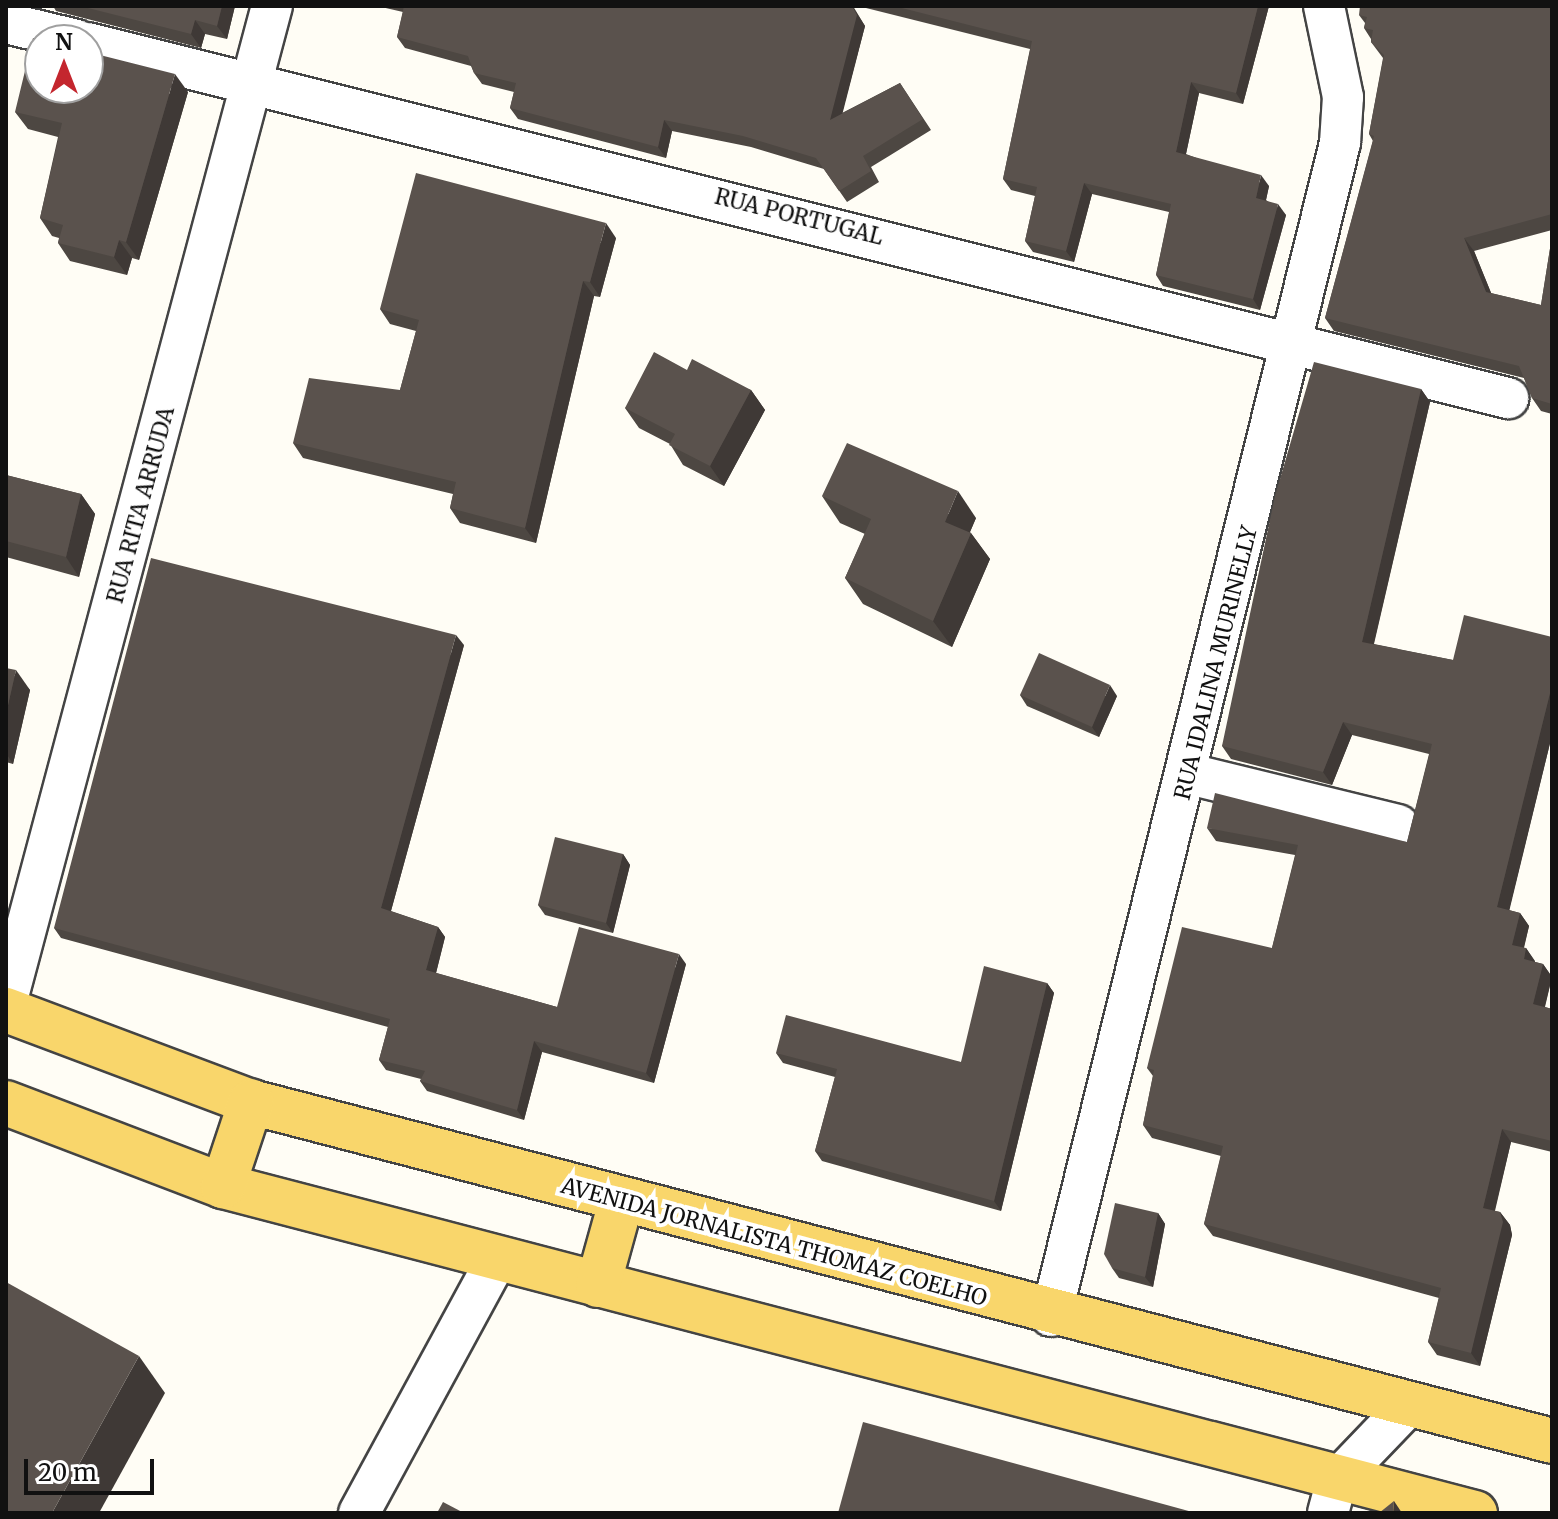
<!DOCTYPE html>
<style>
body{margin:0}
#map{position:relative;width:1558px;height:1519px;overflow:hidden;background:#fffdf5;font-family:Merriweather,serif}
div>[style]{position:absolute}
.roads{filter:drop-shadow(2px 0 #444) drop-shadow(-2px 0 #444) drop-shadow(0 2px #444) drop-shadow(0 -2px #444)}
.minor>*{height:40px;margin:-20px;padding:0 20px;transform-origin:20px;border-radius:20px;background:#fff}
.primary>*{height:44px;margin:-22px;padding:0 22px;transform-origin:22px;border-radius:22px;background:#f9d66b}
.wall>*{inset:0;background:#4d4742}
.shaded-wall>*{inset:0;background:#3f3936}
.building>*{inset:0;background:#5a524d}
span{translate:-50% -50%;white-space:nowrap;text-align:center;line-height:1.15;-webkit-text-stroke:8px #fff;paint-order:stroke}
.street-label{font-size:22px;color:#111}
.frame{position:absolute;inset:0;border:8px solid #111;pointer-events:none}
.north{position:absolute;left:24px;top:24px;width:80px;height:80px;box-sizing:border-box;background:#fff;border:2px solid #a0a0a0;border-radius:50%;rotate:0deg;font-size:22px;font-weight:700;line-height:32px;text-align:center;color:#111}
.north::after{content:'';display:block;margin:auto;width:28px;height:36px;background:#c4262e;clip-path:polygon(50% 0,100% 100%,50% 72%,0 100%)}
.scale{position:absolute;left:24px;top:1459px;width:130px;height:36px;box-sizing:border-box;border:4px solid #111;border-top:0;padding-left:10px;font-size:24px;line-height:28px;white-space:nowrap;color:#111;-webkit-text-stroke:6px #fff;paint-order:stroke}
</style>
<div id="map">
<div class="roads">
<div class="minor">
<div style="left:6px;top:23px;width:73px;rotate:13.5deg"></div>
<div style="left:88px;top:43px;width:1464px;rotate:14.04deg"></div>
<div style="left:1189px;top:774px;width:215px;rotate:13.7deg"></div>
<div style="left:6px;top:1004px;width:1033px;rotate:-75.08deg"></div>
<div style="left:1051px;top:1316px;width:1208px;rotate:-76.16deg"></div>
<div style="left:1340px;top:143px;width:46px;rotate:-86.3deg"></div>
<div style="left:1343px;top:97px;width:93px;rotate:-101.8deg"></div>
<div style="left:359px;top:1513px;width:289px;rotate:-61.5deg"></div>
<div style="left:1328px;top:1513px;width:34px;rotate:-75deg"></div>
<div style="left:1337px;top:1480px;width:104px;rotate:-46.2deg"></div>
</div>
<div class="primary">
<div style="left:6px;top:1010px;width:262px;rotate:20.6deg"></div>
<div style="left:251px;top:1102px;width:1344px;rotate:14.6deg"></div>
<div style="left:6px;top:1103px;width:232px;rotate:20.9deg"></div>
<div style="left:223px;top:1186px;width:1294px;rotate:14.64deg"></div>
<div style="left:223px;top:1186px;width:89px;rotate:-71.6deg"></div>
<div style="left:598px;top:1285px;width:86px;rotate:-74.5deg"></div>
</div>
</div>
<div class="wall">
<div style="clip-path:polygon(53px 6px,235px 6px,227px 39px,205px 34px,201px 48px,56px 11px)"></div>
<div style="clip-path:polygon(377px 6px,853px 6px,865px 26px,842px 113px,900px 83px,931px 130px,871px 167px,879px 182px,847px 202px,824px 169px,751px 147px,672px 131px,666px 158px,518px 119px,510px 108px,514px 92px,482px 84px,474px 73px,471px 66px,405px 48px,397px 37px,403px 12px)"></div>
<div style="clip-path:polygon(858px 6px,1269px 6px,1243px 104px,1199px 93px,1186px 154px,1269px 186px,1266px 200px,1286px 215px,1260px 310px,1163px 286px,1156px 275px,1169px 212px,1092px 194px,1074px 262px,1033px 252px,1025px 241px,1035px 196px,1011px 190px,1003px 179px,1030px 49px)"></div>
<div style="clip-path:polygon(1552px 6px,1552px 230px,1474px 251px,1491px 293px,1541px 305px,1552px 236px,1552px 414px,1541px 411px,1532px 398px,1524px 378px,1334px 331px,1325px 318px,1373px 141px,1369px 134px,1383px 58px,1371px 42px,1371px 39px,1364px 28px,1365px 23px,1359px 15px)"></div>
<div style="clip-path:polygon(188px 92px,139px 260px,132px 258px,127px 275px,70px 261px,58px 243px,59px 238px,52px 236px,40px 218px,58px 137px,28px 129px,15px 112px)"></div>
<div style="clip-path:polygon(616px 238px,600px 297px,594px 296px,536px 543px,460px 523px,450px 508px,453px 494px,303px 458px,293px 443px,400px 390px,416px 331px,390px 324px,380px 309px)"></div>
<div style="clip-path:polygon(687px 370px,751px 390px,765px 410px,724px 486px,683px 465px,670px 444px,639px 428px,625px 408px)"></div>
<div style="clip-path:polygon(1421px 389px,1430px 402px,1374px 644px,1453px 660px,1552px 637px,1552px 735px,1509px 910px,1520px 913px,1529px 926px,1524px 948px,1526px 948px,1535px 962px,1543px 964px,1552px 977px,1545px 1007px,1552px 1009px,1552px 1152px,1511px 1142px,1495px 1211px,1500px 1212px,1510px 1225px,1512px 1235px,1480px 1366px,1437px 1355px,1428px 1342px,1439px 1298px,1213px 1236px,1204px 1224px,1221px 1156px,1152px 1138px,1143px 1125px,1153px 1076px,1147px 1068px,1272px 948px,1295px 855px,1216px 841px,1207px 828px,1407px 842px,1429px 754px,1352px 735px,1332px 785px,1231px 759px,1222px 746px)"></div>
<div style="clip-path:polygon(6px 475px,81px 494px,95px 514px,79px 577px,6px 557px)"></div>
<div style="clip-path:polygon(822px 496px,976px 518px,970px 532px,990px 559px,952px 647px,863px 604px,845px 578px,865px 534px,840px 523px)"></div>
<div style="clip-path:polygon(464px 645px,391px 911px,438px 927px,445px 937px,436px 973px,557px 1007px,686px 964px,654px 1083px,542px 1052px,524px 1120px,427px 1091px,420px 1081px,421px 1079px,386px 1070px,379px 1060px,388px 1027px,61px 938px,54px 928px)"></div>
<div style="clip-path:polygon(6px 668px,30px 690px,13px 764px,6px 762px)"></div>
<div style="clip-path:polygon(1020px 695px,1117px 696px,1099px 737px,1027px 706px)"></div>
<div style="clip-path:polygon(623px 854px,630px 865px,613px 933px,545px 915px,538px 905px)"></div>
<div style="clip-path:polygon(1047px 983px,1054px 993px,1001px 1211px,822px 1161px,815px 1151px,835px 1077px,783px 1063px,776px 1053px,961px 1062px)"></div>
<div style="clip-path:polygon(1158px 1213px,1165px 1224px,1153px 1287px,1119px 1278px,1112px 1268px)"></div>
</div>
<div class="shaded-wall">
<div style="clip-path:polygon(222px 6px,235px 6px,227px 39px,217px 26px)"></div>
<div style="clip-path:polygon(852px 6px,865px 26px,838px 131px,830px 120px)"></div>
<div style="clip-path:polygon(1258px 6px,1269px 6px,1243px 104px,1236px 93px)"></div>
<div style="clip-path:polygon(195px 20px,205px 34px,201px 48px,191px 34px)"></div>
<div style="clip-path:polygon(175px 74px,188px 92px,139px 260px,126px 242px)"></div>
<div style="clip-path:polygon(1191px 82px,1199px 93px,1184px 163px,1176px 152px)"></div>
<div style="clip-path:polygon(664px 120px,672px 131px,666px 158px,658px 147px)"></div>
<div style="clip-path:polygon(1261px 175px,1269px 186px,1264px 209px,1256px 198px)"></div>
<div style="clip-path:polygon(1084px 183px,1092px 194px,1074px 262px,1066px 251px)"></div>
<div style="clip-path:polygon(1278px 204px,1286px 215px,1260px 310px,1253px 299px)"></div>
<div style="clip-path:polygon(606px 223px,616px 238px,600px 297px,590px 282px)"></div>
<div style="clip-path:polygon(1464px 238px,1474px 251px,1496px 305px,1486px 292px)"></div>
<div style="clip-path:polygon(119px 240px,132px 258px,127px 275px,114px 257px)"></div>
<div style="clip-path:polygon(583px 281px,594px 296px,536px 543px,525px 528px)"></div>
<div style="clip-path:polygon(1421px 389px,1430px 402px,1371px 655px,1362px 642px)"></div>
<div style="clip-path:polygon(751px 390px,765px 410px,724px 486px,710px 466px)"></div>
<div style="clip-path:polygon(958px 491px,976px 518px,963px 548px,945px 522px)"></div>
<div style="clip-path:polygon(81px 494px,95px 514px,79px 577px,66px 557px)"></div>
<div style="clip-path:polygon(971px 533px,990px 559px,952px 647px,933px 621px)"></div>
<div style="clip-path:polygon(456px 635px,464px 645px,389px 918px,381px 908px)"></div>
<div style="clip-path:polygon(16px 670px,30px 690px,13px 764px,6px 753px,6px 714px)"></div>
<div style="clip-path:polygon(1110px 685px,1117px 696px,1099px 737px,1092px 727px)"></div>
<div style="clip-path:polygon(1552px 685px,1552px 735px,1507px 920px,1497px 907px)"></div>
<div style="clip-path:polygon(1343px 722px,1352px 735px,1332px 785px,1323px 772px)"></div>
<div style="clip-path:polygon(623px 854px,630px 865px,613px 933px,606px 923px)"></div>
<div style="clip-path:polygon(1520px 913px,1529px 926px,1521px 958px,1512px 945px)"></div>
<div style="clip-path:polygon(438px 927px,445px 937px,434px 981px,426px 970px)"></div>
<div style="clip-path:polygon(1526px 948px,1535px 961px,1533px 972px,1524px 959px)"></div>
<div style="clip-path:polygon(679px 954px,686px 964px,654px 1083px,646px 1073px)"></div>
<div style="clip-path:polygon(1543px 964px,1552px 977px,1542px 1017px,1533px 1004px)"></div>
<div style="clip-path:polygon(1047px 983px,1054px 993px,1001px 1211px,994px 1201px)"></div>
<div style="clip-path:polygon(534px 1041px,542px 1052px,524px 1120px,517px 1110px)"></div>
<div style="clip-path:polygon(1502px 1129px,1511px 1142px,1492px 1221px,1483px 1208px)"></div>
<div style="clip-path:polygon(1500px 1212px,1510px 1225px,1512px 1235px,1480px 1366px,1471px 1353px)"></div>
<div style="clip-path:polygon(1158px 1213px,1165px 1224px,1153px 1287px,1145px 1277px)"></div>
<div style="clip-path:polygon(139px 1356px,165px 1393px,99px 1513px,52px 1513px)"></div>
<div style="clip-path:polygon(1394px 1501px,1402px 1513px,1393px 1513px)"></div>
</div>
<div class="building">
<div style="clip-path:polygon(80px 6px,222px 6px,217px 26px,195px 20px,191px 34px)"></div>
<div style="clip-path:polygon(404px 6px,852px 6px,857px 15px,830px 120px,900px 83px,923px 119px,863px 156px,871px 171px,839px 191px,816px 158px,743px 136px,664px 120px,658px 147px,510px 108px,516px 83px,474px 73px,468px 56px,397px 37px)"></div>
<div style="clip-path:polygon(894px 6px,1258px 6px,1236px 93px,1191px 82px,1176px 152px,1261px 175px,1256px 198px,1278px 204px,1253px 299px,1156px 275px,1171px 204px,1084px 183px,1066px 251px,1025px 241px,1037px 187px,1003px 179px,1032px 41px)"></div>
<div style="clip-path:polygon(1360px 6px,1552px 6px,1552px 214px,1464px 238px,1486px 292px,1541px 305px,1552px 236px,1552px 404px,1532px 398px,1519px 366px,1325px 318px,1374px 136px,1369px 134px,1384px 55px,1371px 42px,1373px 30px,1364px 28px,1367px 17px,1359px 15px)"></div>
<div style="clip-path:polygon(33px 38px,40px 40px,40px 88px,88px 88px,88px 52px,175px 74px,126px 242px,119px 240px,114px 257px,58px 243px,63px 225px,40px 218px,62px 123px,15px 112px)"></div>
<div style="clip-path:polygon(416px 173px,606px 223px,590px 282px,583px 281px,525px 528px,450px 508px,456px 482px,293px 443px,309px 378px,400px 390px,419px 320px,380px 309px)"></div>
<div style="clip-path:polygon(654px 352px,687px 370px,692px 359px,751px 390px,710px 466px,669px 445px,675px 434px,625px 408px)"></div>
<div style="clip-path:polygon(1314px 362px,1421px 389px,1362px 642px,1453px 660px,1464px 615px,1552px 637px,1552px 685px,1497px 907px,1520px 913px,1512px 945px,1526px 948px,1524px 959px,1543px 964px,1533px 1004px,1552px 1009px,1552px 1141px,1502px 1129px,1483px 1208px,1500px 1212px,1503px 1222px,1471px 1353px,1428px 1342px,1441px 1288px,1204px 1224px,1223px 1146px,1143px 1125px,1154px 1070px,1147px 1068px,1182px 927px,1272px 948px,1298px 845px,1207px 828px,1215px 793px,1407px 842px,1432px 744px,1343px 722px,1323px 772px,1222px 746px,1275px 496px)"></div>
<div style="clip-path:polygon(847px 443px,958px 491px,945px 522px,971px 533px,933px 621px,845px 578px,871px 519px,822px 496px)"></div>
<div style="clip-path:polygon(6px 475px,81px 494px,66px 557px,6px 541px)"></div>
<div style="clip-path:polygon(151px 558px,456px 635px,381px 908px,438px 927px,426px 970px,557px 1007px,579px 927px,679px 954px,646px 1073px,534px 1041px,517px 1110px,420px 1081px,425px 1071px,379px 1060px,390px 1019px,54px 928px)"></div>
<div style="clip-path:polygon(1039px 653px,1110px 685px,1092px 727px,1020px 695px)"></div>
<div style="clip-path:polygon(6px 668px,16px 670px,6px 714px)"></div>
<div style="clip-path:polygon(555px 837px,623px 854px,606px 923px,538px 905px)"></div>
<div style="clip-path:polygon(984px 966px,1047px 983px,994px 1201px,815px 1151px,837px 1069px,776px 1053px,786px 1015px,961px 1062px)"></div>
<div style="clip-path:polygon(1115px 1203px,1158px 1213px,1145px 1277px,1112px 1268px,1104px 1254px)"></div>
<div style="clip-path:polygon(6px 1282px,139px 1356px,52px 1513px,6px 1513px)"></div>
<div style="clip-path:polygon(863px 1422px,1196px 1513px,838px 1513px)"></div>
<div style="clip-path:polygon(1394px 1501px,1393px 1513px,1379px 1513px)"></div>
<div style="clip-path:polygon(443px 1502px,464px 1513px,437px 1513px)"></div>
</div>
<div class="street-label">
<span style="left:799px;top:217px;rotate:14deg">RUA PORTUGAL</span>
<span style="left:141px;top:505px;rotate:-75deg">RUA RITA ARRUDA</span>
<span style="left:1216px;top:663px;rotate:-76deg">RUA IDALINA MURINELLY</span>
<span style="left:774px;top:1242px;rotate:15deg">AVENIDA JORNALISTA THOMAZ COELHO</span>
</div>
<div class="frame"></div>
<div class="north">N</div>
<div class="scale">20 m</div>
</div>
